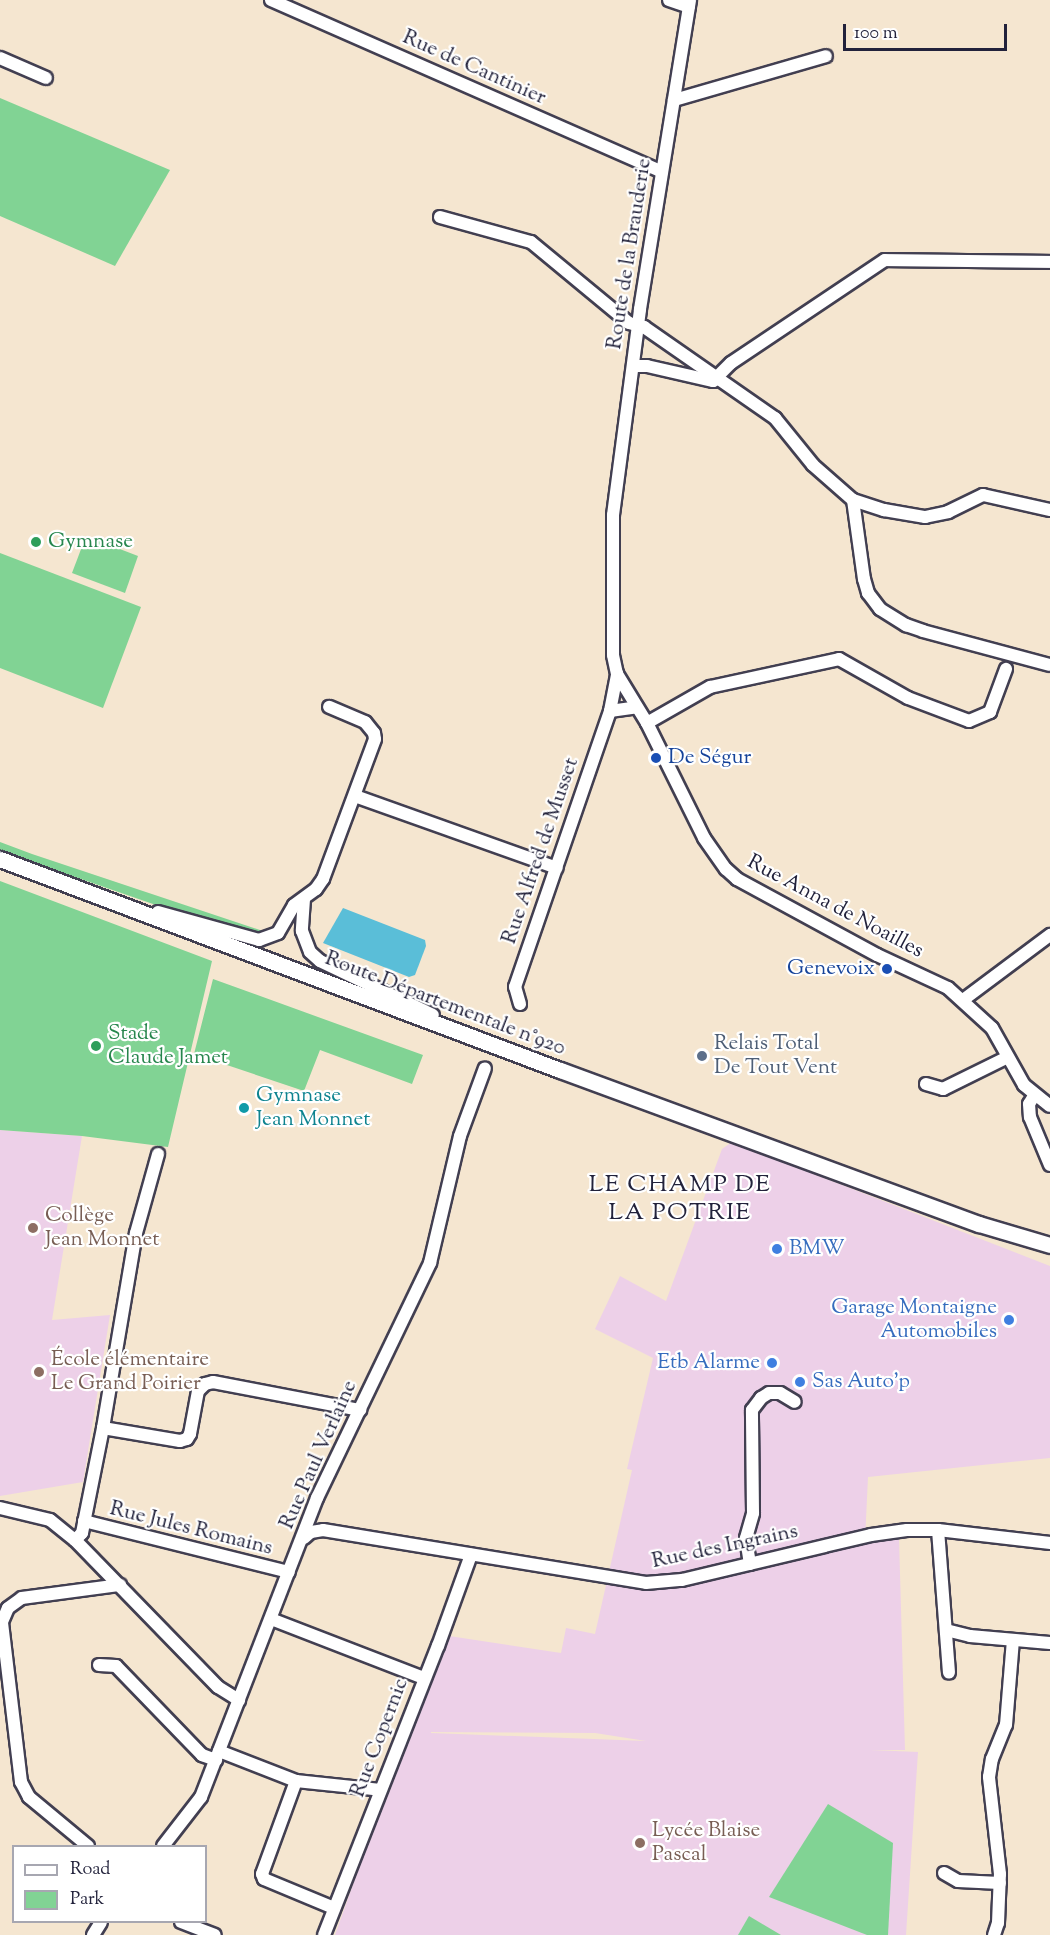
<!DOCTYPE html>
<meta charset="utf-8">
<style>
body{margin:0}
#map{position:relative;width:1050px;height:1935px;overflow:hidden;background:#f5e6d0;font-family:"Sorts Mill Goudy",serif}
div>[style]{position:absolute}
.built>*{inset:0;background:#edd0e8}
.green>*{inset:0;background:#81d394}
.water>*{inset:0;background:#5abed8}
.roads{filter:drop-shadow(2px 0 #423f51) drop-shadow(-2px 0 #423f51) drop-shadow(0 2px #423f51) drop-shadow(0 -2px #423f51)}
.minor>*{height:12px;margin:-6px;padding:0 6px;transform-origin:6px;border-radius:6px;background:#fff}
.major>*{height:15px;margin:-7.5px;padding:0 7.5px;transform-origin:7.5px;border-radius:7.5px;background:#fff}
.dots>*{width:16px;height:16px;translate:-50% -50%;box-sizing:border-box;border:3px solid #fff;border-radius:50%}
span{translate:-50% -50%;white-space:nowrap;text-align:center;line-height:1.15;-webkit-text-stroke:4.5px #fff;paint-order:stroke}
.street-label{font-size:21px;color:#22223b}
.leisure-label{font-size:21px;color:#27864d}
.left{translate:0 -50%;text-align:left}
.transit-label{font-size:21px;color:#164399}
.right{translate:-100% -50%;text-align:right}
.service-label{font-size:21px;color:#4e5e75}
.culture-label{font-size:21px;color:#0d838f}
.education-label{font-size:21px;color:#785e54}
.shop-label{font-size:21px;color:#366cbe}
.quarter-label{font-size:24px;color:#22223b;letter-spacing:1.5px}
.legend{position:absolute;left:12px;top:1845px;width:195px;height:78px;box-sizing:border-box;background:#fff;border:2px solid #a7a7b1;margin:0;padding:8px 10px;list-style:none;font-size:18px;color:#22223b}
.legend li{display:flex;align-items:center;gap:12px;height:30px}
.legend b{width:30px;border:2px solid #a7a7b1}
.scale{position:absolute;left:843px;top:24px;width:164px;height:27px;box-sizing:border-box;border:3px solid #22223b;border-top:0;padding-left:8px;font-size:18px;line-height:21px;white-space:nowrap;color:#22223b;-webkit-text-stroke:4px #fff;paint-order:stroke}
</style>
<div id="map">
<div class="built">
<div style="clip-path:polygon(0 1130px,82px 1136px,52px 1320px,110px 1315px,83px 1482px,0 1496px)"></div>
<div style="clip-path:polygon(evenodd,732px 1142px,1050px 1266px,1050px 1458px,868px 1477px,865px 1541px,899px 1538px,905px 1750px,871px 1750px,918px 1752px,906px 1935px,335px 1935px,407px 1732px,449px 1636px,561px 1653px,566px 1628px,595px 1634px,632px 1470px,627px 1469px,653px 1358px,595px 1329px,620px 1276px,666px 1301px,722px 1149px,732px 1142px,431px 1732px,595px 1733px,646px 1741px,431px 1733px,431px 1732px)"></div>
</div>
<div class="green">
<div style="clip-path:polygon(0 98px,170px 170px,115px 266px,0 216px)"></div>
<div style="clip-path:polygon(86px 536px,138px 556px,125px 593px,72px 573px)"></div>
<div style="clip-path:polygon(0 553px,141px 607px,103px 708px,0 668px)"></div>
<div style="clip-path:polygon(0 842px,32px 854px,266px 932px,257px 935px,179px 913px,0 851px)"></div>
<div style="clip-path:polygon(0 881px,212px 961px,168px 1147px,82px 1136px,0 1130px)"></div>
<div style="clip-path:polygon(213px 979px,423px 1055px,412px 1084px,320px 1050px,304px 1091px,194px 1054px)"></div>
<div style="clip-path:polygon(828px 1804px,893px 1843px,888px 1935px,867px 1935px,769px 1897px)"></div>
<div style="clip-path:polygon(749px 1916px,781px 1935px,738px 1935px)"></div>
</div>
<div class="water">
<div style="clip-path:polygon(343px 908px,425px 940px,426px 946px,415px 975px,409px 977px,323px 943px)"></div>
</div>
<div class="roads">
<div class="minor">
<div style="left:271px;top:0;width:427px;rotate:23.7deg"></div>
<div style="left:669px;top:0;width:21px;rotate:19deg"></div>
<div style="left:0;top:58px;width:50px;rotate:23.5deg"></div>
<div style="left:674px;top:100px;width:158px;rotate:-16.1deg"></div>
<div style="left:440px;top:217px;width:94px;rotate:15.4deg"></div>
<div style="left:531px;top:242px;width:127px;rotate:39.6deg"></div>
<div style="left:629px;top:323px;width:16px;rotate:15deg"></div>
<div style="left:644px;top:327px;width:160px;rotate:34.8deg"></div>
<div style="left:775px;top:418px;width:60px;rotate:51deg"></div>
<div style="left:813px;top:465px;width:53px;rotate:41.2deg"></div>
<div style="left:853px;top:500px;width:33px;rotate:18deg"></div>
<div style="left:884px;top:510px;width:42px;rotate:9.7deg"></div>
<div style="left:925px;top:517px;width:24px;rotate:-12deg"></div>
<div style="left:948px;top:512px;width:39px;rotate:-26deg"></div>
<div style="left:983px;top:495px;width:69px;rotate:12.6deg"></div>
<div style="left:633px;top:366px;width:14px"></div>
<div style="left:647px;top:366px;width:68px;rotate:12.8deg"></div>
<div style="left:713px;top:381px;width:25px;rotate:-45deg"></div>
<div style="left:731px;top:363px;width:185px;rotate:-33.8deg"></div>
<div style="left:885px;top:260px;width:165px;rotate:0.7deg"></div>
<div style="left:853px;top:500px;width:80px;rotate:82.1deg"></div>
<div style="left:864px;top:579px;width:15px;rotate:74deg"></div>
<div style="left:868px;top:593px;width:20px;rotate:53deg"></div>
<div style="left:880px;top:609px;width:31px;rotate:32deg"></div>
<div style="left:906px;top:625px;width:18px;rotate:19deg"></div>
<div style="left:923px;top:631px;width:131px;rotate:15deg"></div>
<div style="left:617px;top:674px;width:57px;rotate:58.5deg"></div>
<div style="left:647px;top:723px;width:128px;rotate:63.6deg"></div>
<div style="left:704px;top:838px;width:38px;rotate:55deg"></div>
<div style="left:726px;top:869px;width:15px;rotate:42deg"></div>
<div style="left:737px;top:879px;width:159px;rotate:28.5deg"></div>
<div style="left:877px;top:955px;width:78px;rotate:24.9deg"></div>
<div style="left:948px;top:988px;width:59px;rotate:42.3deg"></div>
<div style="left:992px;top:1028px;width:65px;rotate:60.7deg"></div>
<div style="left:1024px;top:1085px;width:33px;rotate:39deg"></div>
<div style="left:610px;top:711px;width:27px;rotate:-8deg"></div>
<div style="left:647px;top:723px;width:73px;rotate:-29.7deg"></div>
<div style="left:710px;top:687px;width:132px;rotate:-12.2deg"></div>
<div style="left:839px;top:659px;width:79px;rotate:29.5deg"></div>
<div style="left:908px;top:698px;width:65px;rotate:20.7deg"></div>
<div style="left:969px;top:721px;width:23px;rotate:-23deg"></div>
<div style="left:990px;top:712px;width:46px;rotate:-69.6deg"></div>
<div style="left:355px;top:796px;width:214px;rotate:19.6deg"></div>
<div style="left:304px;top:899px;width:32px;rotate:94deg"></div>
<div style="left:302px;top:931px;width:22px;rotate:69deg"></div>
<div style="left:310px;top:952px;width:13px;rotate:42deg"></div>
<div style="left:320px;top:961px;width:125px;rotate:25.5deg"></div>
<div style="left:158px;top:912px;width:105px;rotate:15.5deg"></div>
<div style="left:259px;top:940px;width:20px;rotate:-20deg"></div>
<div style="left:278px;top:933px;width:32px;rotate:-60deg"></div>
<div style="left:294px;top:905px;width:27px;rotate:-36deg"></div>
<div style="left:316px;top:889px;width:12px;rotate:-55deg"></div>
<div style="left:323px;top:879px;width:149px;rotate:-69.6deg"></div>
<div style="left:375px;top:739px;width:6px;rotate:-99deg"></div>
<div style="left:374px;top:733px;width:14px;rotate:-129deg"></div>
<div style="left:365px;top:722px;width:39px;rotate:-157deg"></div>
<div style="left:963px;top:1000px;width:109px;rotate:-36.8deg"></div>
<div style="left:520px;top:1004px;width:18px;rotate:-106deg"></div>
<div style="left:515px;top:987px;width:292px;rotate:-71deg"></div>
<div style="left:610px;top:711px;width:38px;rotate:-79deg"></div>
<div style="left:617px;top:674px;width:19px;rotate:-102deg"></div>
<div style="left:613px;top:655px;width:140px;rotate:-90deg"></div>
<div style="left:613px;top:515px;width:208px;rotate:-82.5deg"></div>
<div style="left:640px;top:309px;width:313px;rotate:-80.8deg"></div>
<div style="left:926px;top:1084px;width:18px;rotate:16deg"></div>
<div style="left:943px;top:1089px;width:72px;rotate:-26.2deg"></div>
<div style="left:1034px;top:1096px;width:9px;rotate:122deg"></div>
<div style="left:1029px;top:1104px;width:13px;rotate:86deg"></div>
<div style="left:1030px;top:1117px;width:52px;rotate:67.4deg"></div>
<div style="left:103px;top:1428px;width:78px;rotate:9.6deg"></div>
<div style="left:180px;top:1441px;width:7px;rotate:-16deg"></div>
<div style="left:187px;top:1439px;width:6px;rotate:-59deg"></div>
<div style="left:190px;top:1434px;width:44px;rotate:-79.5deg"></div>
<div style="left:198px;top:1391px;width:10px;rotate:-45deg"></div>
<div style="left:205px;top:1384px;width:8px;rotate:-14deg"></div>
<div style="left:213px;top:1382px;width:150px;rotate:10.8deg"></div>
<div style="left:0;top:1508px;width:51px;rotate:13.5deg"></div>
<div style="left:50px;top:1520px;width:32px;rotate:39deg"></div>
<div style="left:75px;top:1540px;width:205px;rotate:45.8deg"></div>
<div style="left:218px;top:1687px;width:25px;rotate:32deg"></div>
<div style="left:84px;top:1521px;width:211px;rotate:14deg"></div>
<div style="left:938px;top:1530px;width:143px;rotate:85.6deg"></div>
<div style="left:304px;top:1538px;width:9px;rotate:-41deg"></div>
<div style="left:311px;top:1532px;width:12px;rotate:-9deg"></div>
<div style="left:323px;top:1530px;width:327px;rotate:9.3deg"></div>
<div style="left:646px;top:1583px;width:36px;rotate:-5deg"></div>
<div style="left:682px;top:1580px;width:194px;rotate:-13.4deg"></div>
<div style="left:871px;top:1535px;width:36px;rotate:-8deg"></div>
<div style="left:907px;top:1530px;width:31px"></div>
<div style="left:938px;top:1530px;width:113px;rotate:6.6deg"></div>
<div style="left:75px;top:1540px;width:10px;rotate:-45deg"></div>
<div style="left:82px;top:1533px;width:107px;rotate:-78.7deg"></div>
<div style="left:103px;top:1428px;width:198px;rotate:-80.4deg"></div>
<div style="left:136px;top:1233px;width:82px;rotate:-74.4deg"></div>
<div style="left:750px;top:1564px;width:26px;rotate:-99deg"></div>
<div style="left:746px;top:1538px;width:26px;rotate:-74deg"></div>
<div style="left:753px;top:1513px;width:103px;rotate:-90.6deg"></div>
<div style="left:752px;top:1410px;width:15px;rotate:-53deg"></div>
<div style="left:761px;top:1398px;width:9px;rotate:-32deg"></div>
<div style="left:769px;top:1393px;width:11px"></div>
<div style="left:780px;top:1393px;width:17px;rotate:31deg"></div>
<div style="left:271px;top:1619px;width:164px;rotate:21.1deg"></div>
<div style="left:946px;top:1630px;width:25px;rotate:14deg"></div>
<div style="left:970px;top:1636px;width:80px;rotate:5deg"></div>
<div style="left:99px;top:1665px;width:17px;rotate:3deg"></div>
<div style="left:116px;top:1666px;width:124px;rotate:46deg"></div>
<div style="left:202px;top:1755px;width:15px;rotate:20deg"></div>
<div style="left:219px;top:1751px;width:83px;rotate:21.3deg"></div>
<div style="left:296px;top:1781px;width:85px;rotate:6deg"></div>
<div style="left:296px;top:1781px;width:99px;rotate:110.1deg"></div>
<div style="left:262px;top:1874px;width:5px;rotate:68deg"></div>
<div style="left:264px;top:1879px;width:76px;rotate:22.5deg"></div>
<div style="left:88px;top:1846px;width:77px;rotate:-140.3deg"></div>
<div style="left:29px;top:1797px;width:17px;rotate:-118deg"></div>
<div style="left:21px;top:1782px;width:161px;rotate:-96.8deg"></div>
<div style="left:2px;top:1622px;width:15px;rotate:-67deg"></div>
<div style="left:8px;top:1608px;width:17px;rotate:-36deg"></div>
<div style="left:22px;top:1598px;width:99px;rotate:-7.6deg"></div>
<div style="left:163px;top:1846px;width:62px;rotate:-52.2deg"></div>
<div style="left:201px;top:1797px;width:321px;rotate:-68.8deg"></div>
<div style="left:317px;top:1498px;width:261px;rotate:-64.3deg"></div>
<div style="left:430px;top:1263px;width:130px;rotate:-76.7deg"></div>
<div style="left:460px;top:1136px;width:72px;rotate:-69.8deg"></div>
<div style="left:944px;top:1873px;width:16px;rotate:30deg"></div>
<div style="left:958px;top:1881px;width:42px;rotate:2.7deg"></div>
<div style="left:181px;top:1922px;width:36px;rotate:21deg"></div>
<div style="left:93px;top:1935px;width:15px;rotate:-58deg"></div>
<div style="left:324px;top:1935px;width:311px;rotate:-68.5deg"></div>
<div style="left:438px;top:1646px;width:97px;rotate:-70.1deg"></div>
<div style="left:994px;top:1935px;width:13px;rotate:-72deg"></div>
<div style="left:998px;top:1923px;width:49px;rotate:-87.7deg"></div>
<div style="left:1000px;top:1874px;width:98px;rotate:-96.5deg"></div>
<div style="left:989px;top:1777px;width:18px;rotate:-81deg"></div>
<div style="left:992px;top:1759px;width:37px;rotate:-68deg"></div>
<div style="left:1006px;top:1725px;width:85px;rotate:-85.3deg"></div>
</div>
<div class="major">
<div style="left:0;top:859px;width:598px;rotate:20.65deg"></div>
<div style="left:560px;top:1070px;width:446px;rotate:20.2deg"></div>
<div style="left:979px;top:1224px;width:74px;rotate:16.5deg"></div>
</div>
</div>
<div class="dots">
<div style="left:36px;top:542px;background:#2e9e5b"></div>
<div style="left:656px;top:758px;background:#1a4fb4"></div>
<div style="left:887px;top:969px;background:#1a4fb4"></div>
<div style="left:96px;top:1046px;background:#2e9e5b"></div>
<div style="left:702px;top:1056px;background:#5c6f8a"></div>
<div style="left:244px;top:1108px;background:#0f9aa8"></div>
<div style="left:33px;top:1228px;background:#8d6e63"></div>
<div style="left:777px;top:1249px;background:#3f7fe0"></div>
<div style="left:1009px;top:1320px;background:#3f7fe0"></div>
<div style="left:772px;top:1363px;background:#3f7fe0"></div>
<div style="left:39px;top:1372px;background:#8d6e63"></div>
<div style="left:800px;top:1382px;background:#3f7fe0"></div>
<div style="left:640px;top:1843px;background:#8d6e63"></div>
</div>
<div class="street-label">
<span style="left:474px;top:68px;rotate:24deg">Rue de Cantinier</span>
<span style="left:630px;top:254px;rotate:-81deg">Route de la Brauderie</span>
<span style="left:541px;top:851px;rotate:-71deg">Rue Alfred de Musset</span>
<span style="left:835px;top:907px;rotate:28deg">Rue Anna de Noailles</span>
<span style="left:445px;top:1004px;rotate:21deg">Route Départementale n°920</span>
<span style="left:319px;top:1455px;rotate:-66deg">Rue Paul Verlaine</span>
<span style="left:191px;top:1529px;rotate:14deg">Rue Jules Romains</span>
<span style="left:725px;top:1547px;rotate:-12deg">Rue des Ingrains</span>
<span style="left:380px;top:1738px;rotate:-69deg">Rue Copernic</span>
</div>
<div class="leisure-label">
<span class="left" style="left:48px;top:542px">Gymnase</span>
<span class="left" style="left:108px;top:1046px">Stade<br>Claude Jamet</span>
</div>
<div class="transit-label">
<span class="left" style="left:668px;top:758px">De Ségur</span>
<span class="right" style="left:875px;top:969px">Genevoix</span>
</div>
<div class="service-label">
<span class="left" style="left:714px;top:1056px">Relais Total<br>De Tout Vent</span>
</div>
<div class="culture-label">
<span class="left" style="left:256px;top:1108px">Gymnase<br>Jean Monnet</span>
</div>
<div class="education-label">
<span class="left" style="left:45px;top:1228px">Collège<br>Jean Monnet</span>
<span class="left" style="left:51px;top:1372px">École élémentaire<br>Le Grand Poirier</span>
<span class="left" style="left:652px;top:1843px">Lycée Blaise<br>Pascal</span>
</div>
<div class="shop-label">
<span class="left" style="left:789px;top:1249px">BMW</span>
<span class="right" style="left:997px;top:1320px">Garage Montaigne<br>Automobiles</span>
<span class="right" style="left:760px;top:1363px">Etb Alarme</span>
<span class="left" style="left:812px;top:1382px">Sas Auto'p</span>
</div>
<div class="quarter-label">
<span style="left:680px;top:1200px">LE CHAMP DE<br>LA POTRIE</span>
</div>
<ul class="legend">
<li><b style="height:8px;background:#fff"></b>Road</li>
<li><b style="height:16px;background:#81d394"></b>Park</li>
</ul>
<div class="scale">100 m</div>
</div>
